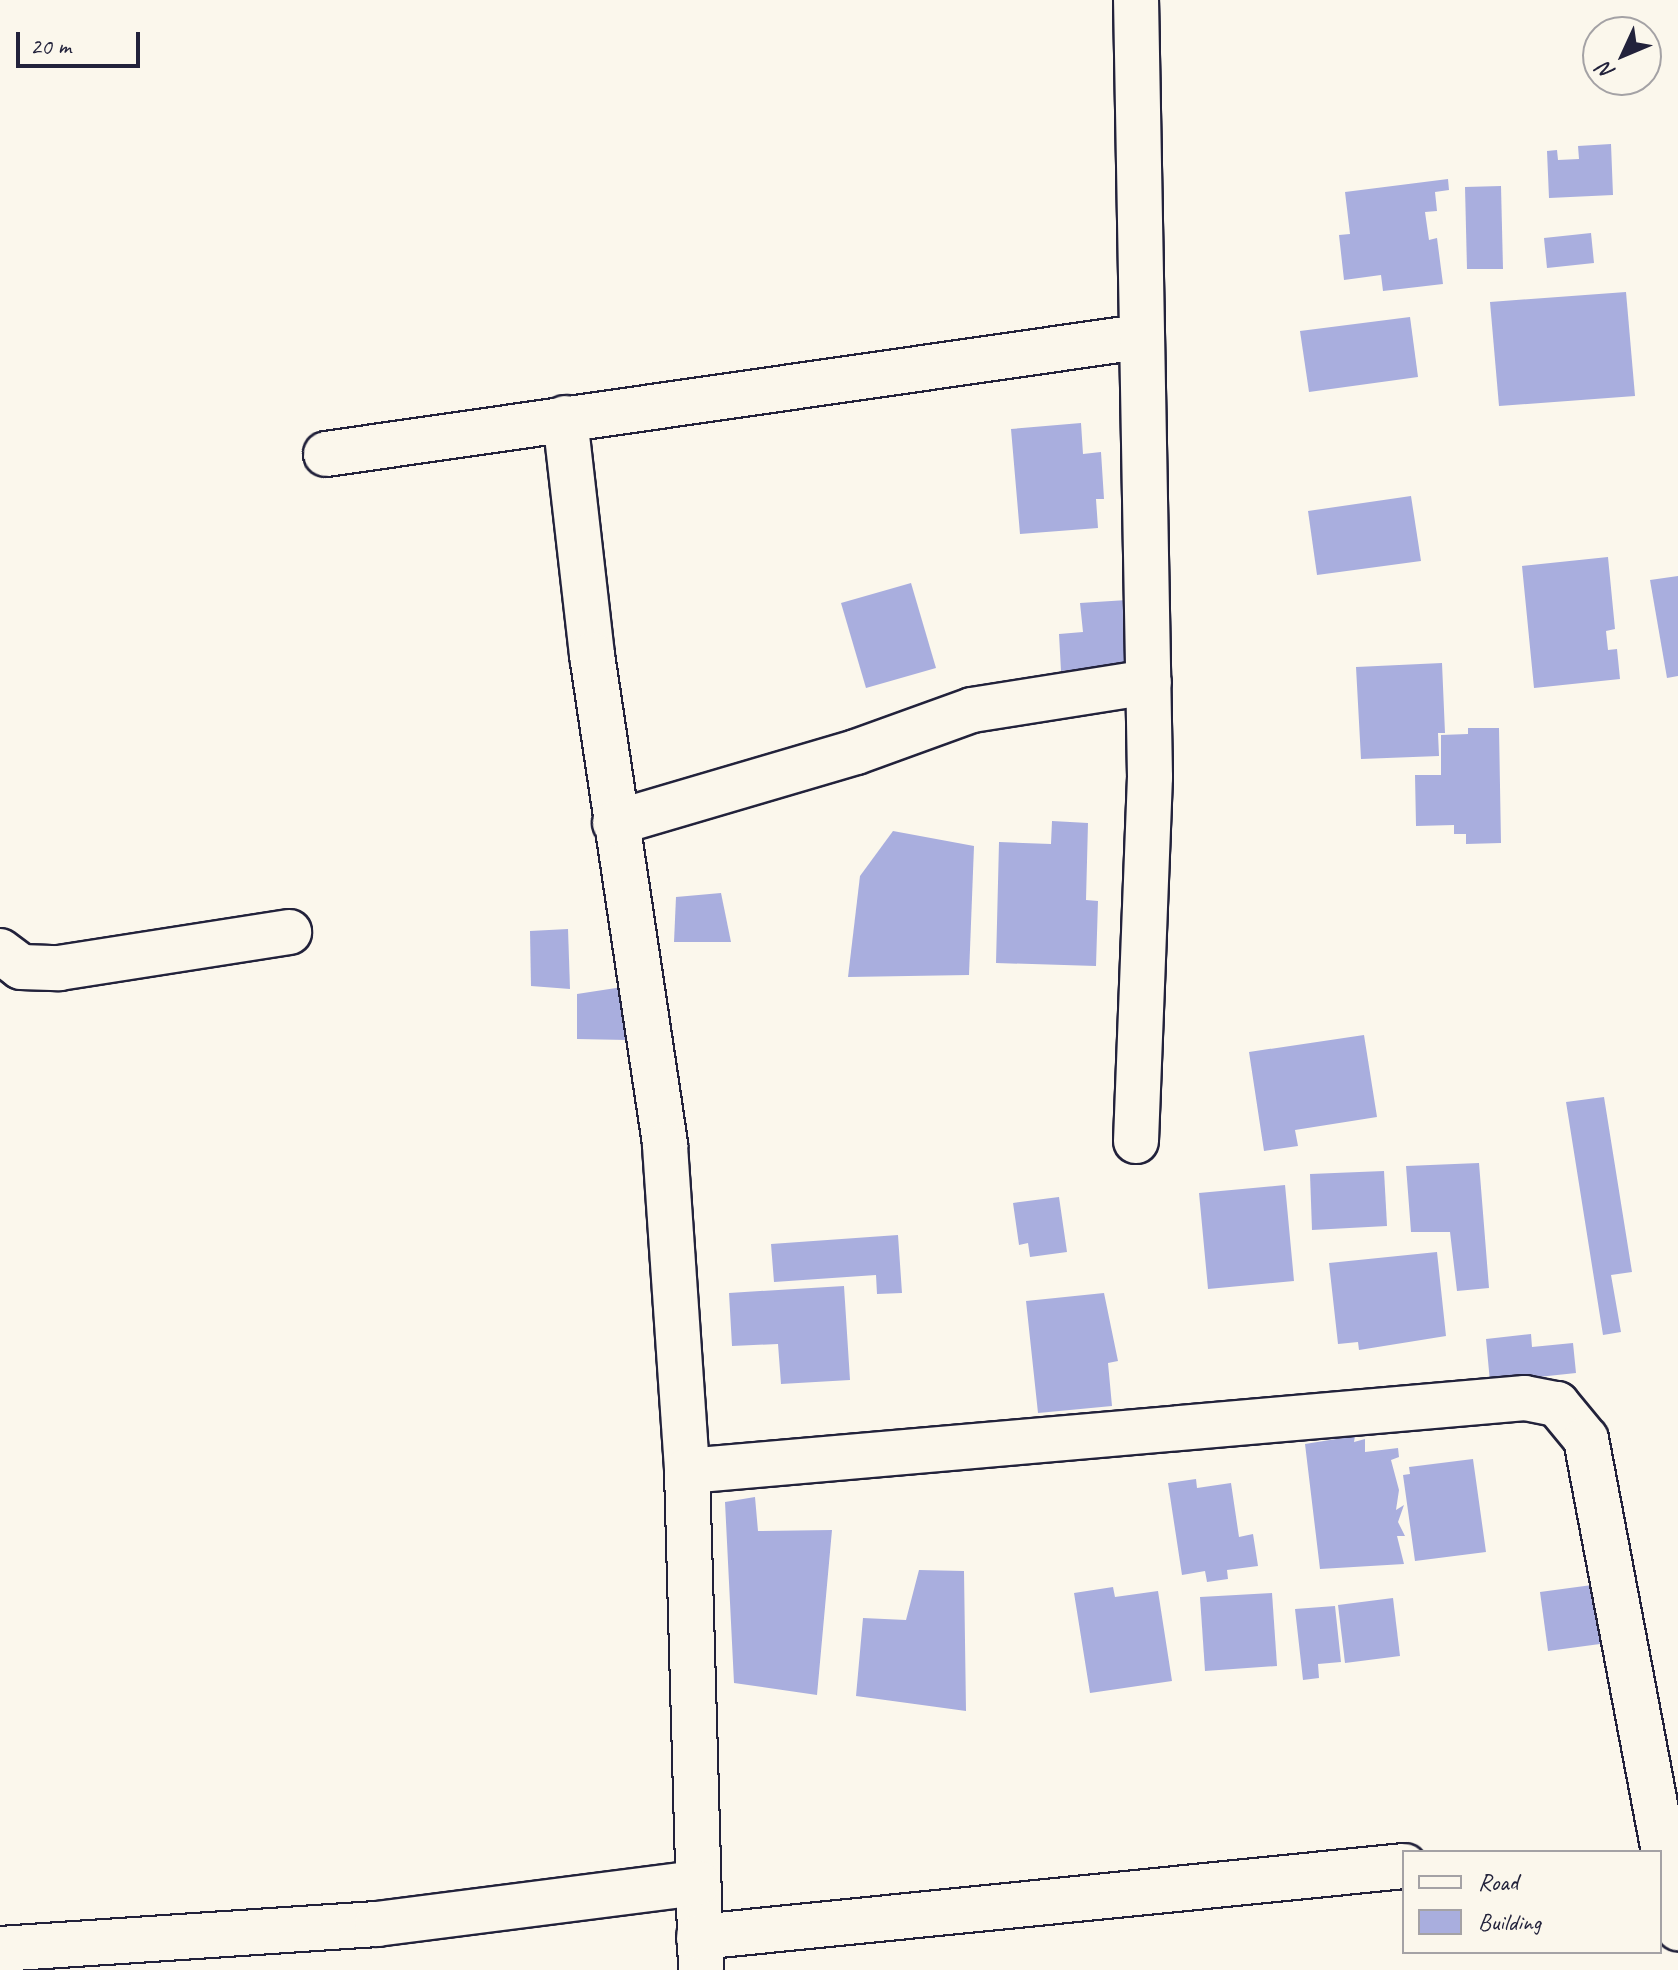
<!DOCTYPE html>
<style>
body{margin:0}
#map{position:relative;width:1678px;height:1970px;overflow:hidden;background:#fbf7ec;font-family:Caveat,sans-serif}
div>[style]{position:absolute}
.building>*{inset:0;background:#a9aede}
.roads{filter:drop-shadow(2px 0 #22223b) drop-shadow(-2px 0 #22223b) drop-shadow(0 2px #22223b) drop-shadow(0 -2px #22223b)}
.minor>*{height:44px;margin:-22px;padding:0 22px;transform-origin:22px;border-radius:22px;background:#fbf7ec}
span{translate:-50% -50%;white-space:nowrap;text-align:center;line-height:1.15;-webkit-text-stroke:6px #fbf7ec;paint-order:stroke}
.legend{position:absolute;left:1402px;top:1850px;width:260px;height:104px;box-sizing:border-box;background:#fbf7ec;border:2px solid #a4a2a5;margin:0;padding:10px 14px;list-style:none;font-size:24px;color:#22223b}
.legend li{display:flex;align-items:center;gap:16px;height:40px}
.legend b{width:40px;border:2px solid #a4a2a5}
.north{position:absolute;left:1582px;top:16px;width:80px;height:80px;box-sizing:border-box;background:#fbf7ec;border:2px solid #a4a2a5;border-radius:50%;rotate:226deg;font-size:22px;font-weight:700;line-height:32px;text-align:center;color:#22223b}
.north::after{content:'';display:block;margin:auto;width:28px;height:36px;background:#22223b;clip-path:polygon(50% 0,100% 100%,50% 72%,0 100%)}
.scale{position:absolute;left:16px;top:32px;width:124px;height:36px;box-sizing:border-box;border:4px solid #22223b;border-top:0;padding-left:10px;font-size:24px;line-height:28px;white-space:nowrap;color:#22223b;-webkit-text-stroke:6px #fbf7ec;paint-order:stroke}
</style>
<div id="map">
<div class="building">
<div style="clip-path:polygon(1611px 144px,1613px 195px,1549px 198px,1547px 151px,1557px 150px,1558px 160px,1579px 159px,1578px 146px)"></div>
<div style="clip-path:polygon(1448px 179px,1449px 190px,1435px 192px,1437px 211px,1425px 212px,1429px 240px,1437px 238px,1443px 284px,1383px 291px,1381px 275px,1344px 280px,1339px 235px,1350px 234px,1345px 192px)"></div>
<div style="clip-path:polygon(1501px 186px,1503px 269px,1467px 269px,1465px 187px)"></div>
<div style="clip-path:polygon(1591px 233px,1594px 263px,1547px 268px,1544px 238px)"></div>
<div style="clip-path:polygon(1626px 292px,1635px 396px,1499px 406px,1490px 302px)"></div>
<div style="clip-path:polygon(1410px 317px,1418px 377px,1309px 392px,1300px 331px)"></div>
<div style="clip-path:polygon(1081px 423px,1083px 454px,1101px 452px,1104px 499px,1096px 499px,1098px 528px,1020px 534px,1011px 429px)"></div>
<div style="clip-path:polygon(1411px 496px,1421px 561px,1317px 575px,1308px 511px)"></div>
<div style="clip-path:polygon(1608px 557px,1615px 629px,1606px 631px,1608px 650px,1617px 649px,1620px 679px,1534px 688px,1522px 566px)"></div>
<div style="clip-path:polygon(1678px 576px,1678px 676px,1667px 678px,1650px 580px)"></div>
<div style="clip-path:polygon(911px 583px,936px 668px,866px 688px,841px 603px)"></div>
<div style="clip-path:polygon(1127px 600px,1132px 666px,1061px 671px,1059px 634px,1083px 632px,1080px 603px)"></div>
<div style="clip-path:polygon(1442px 663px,1445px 733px,1438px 733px,1439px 756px,1361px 759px,1356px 667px)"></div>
<div style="clip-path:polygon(1468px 728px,1499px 728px,1501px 843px,1466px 844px,1466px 834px,1454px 834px,1454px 825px,1416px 826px,1415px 775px,1441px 775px,1441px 735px,1468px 734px)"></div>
<div style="clip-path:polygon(1052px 821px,1088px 823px,1086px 900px,1098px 901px,1096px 966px,996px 963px,999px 842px,1051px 844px)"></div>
<div style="clip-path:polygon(893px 831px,974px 846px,969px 975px,848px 977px,860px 876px)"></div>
<div style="clip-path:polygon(721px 893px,731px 942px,674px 942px,676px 897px)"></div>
<div style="clip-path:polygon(568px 929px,570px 989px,531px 986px,530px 931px)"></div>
<div style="clip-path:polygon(629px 986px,627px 1040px,577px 1039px,577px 994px)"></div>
<div style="clip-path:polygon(1364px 1035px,1377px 1117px,1295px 1130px,1298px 1146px,1264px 1151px,1249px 1052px)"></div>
<div style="clip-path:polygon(1604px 1097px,1632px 1272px,1611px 1275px,1621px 1332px,1603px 1335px,1566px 1102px)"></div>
<div style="clip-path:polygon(1479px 1163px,1489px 1288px,1457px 1291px,1450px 1232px,1411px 1232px,1406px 1166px)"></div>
<div style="clip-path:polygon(1384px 1171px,1387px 1226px,1312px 1230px,1310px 1174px)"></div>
<div style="clip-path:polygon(1285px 1185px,1294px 1281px,1208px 1289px,1199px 1193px)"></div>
<div style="clip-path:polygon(1059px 1197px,1067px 1252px,1030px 1257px,1028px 1243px,1019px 1245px,1013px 1203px)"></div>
<div style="clip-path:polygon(898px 1235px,902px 1293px,877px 1294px,876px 1275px,774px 1282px,771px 1244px)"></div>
<div style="clip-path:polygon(1437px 1252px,1446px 1336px,1359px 1350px,1358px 1342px,1338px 1344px,1329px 1263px)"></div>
<div style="clip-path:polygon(844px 1286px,850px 1380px,781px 1384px,778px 1344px,732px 1346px,729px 1293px)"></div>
<div style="clip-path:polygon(1104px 1293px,1118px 1361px,1108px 1363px,1112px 1406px,1038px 1413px,1026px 1301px)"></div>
<div style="clip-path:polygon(1531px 1334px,1532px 1347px,1573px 1343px,1576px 1373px,1490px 1382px,1486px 1339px)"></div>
<div style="clip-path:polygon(1355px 1436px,1354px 1442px,1365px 1439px,1365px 1452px,1398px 1448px,1399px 1457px,1391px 1460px,1399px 1490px,1396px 1510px,1404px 1505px,1398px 1522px,1405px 1536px,1397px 1536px,1404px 1564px,1320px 1569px,1305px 1444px)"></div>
<div style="clip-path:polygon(1473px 1459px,1486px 1552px,1415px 1561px,1403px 1475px,1410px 1474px,1409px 1467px)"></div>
<div style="clip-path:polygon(1196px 1479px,1197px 1488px,1231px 1483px,1239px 1537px,1253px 1534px,1258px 1566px,1227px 1570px,1228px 1579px,1207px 1582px,1205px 1571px,1182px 1575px,1168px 1483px)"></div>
<div style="clip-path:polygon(755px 1497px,758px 1531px,832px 1530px,817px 1695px,734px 1683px,725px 1502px)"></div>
<div style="clip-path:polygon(919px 1570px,964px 1571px,966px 1711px,856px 1696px,863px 1618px,906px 1620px)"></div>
<div style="clip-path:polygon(1592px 1585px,1600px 1644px,1548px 1651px,1540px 1592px)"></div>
<div style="clip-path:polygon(1113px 1587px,1115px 1597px,1158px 1591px,1172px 1681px,1090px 1693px,1074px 1593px)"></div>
<div style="clip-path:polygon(1272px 1593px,1277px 1666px,1205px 1671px,1200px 1597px)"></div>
<div style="clip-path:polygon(1393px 1598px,1400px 1656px,1345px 1663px,1338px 1605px)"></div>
<div style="clip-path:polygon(1335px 1606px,1341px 1662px,1318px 1664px,1319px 1678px,1303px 1680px,1295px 1609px)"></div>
</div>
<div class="roads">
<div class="minor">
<div style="left:565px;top:418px;width:239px;rotate:83.5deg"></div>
<div style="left:592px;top:655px;width:496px;rotate:81.5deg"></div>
<div style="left:665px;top:1146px;width:326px;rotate:86.1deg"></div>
<div style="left:687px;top:1471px;width:499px;rotate:88.4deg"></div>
<div style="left:326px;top:454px;width:821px;rotate:-8.19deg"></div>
<div style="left:615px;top:823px;width:251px;rotate:-16.4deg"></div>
<div style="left:856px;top:752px;width:123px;rotate:-19.9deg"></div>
<div style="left:972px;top:710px;width:179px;rotate:-9deg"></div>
<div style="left:0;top:951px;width:26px;rotate:37deg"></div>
<div style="left:21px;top:967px;width:38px;rotate:2deg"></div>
<div style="left:59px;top:968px;width:233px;rotate:-8.9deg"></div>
<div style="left:1136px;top:1141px;width:364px;rotate:-87.8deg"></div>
<div style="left:1150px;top:777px;width:777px;rotate:-91.03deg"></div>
<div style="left:687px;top:1471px;width:841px;rotate:-4.98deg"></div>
<div style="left:1525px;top:1398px;width:33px;rotate:11deg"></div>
<div style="left:1557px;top:1404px;width:45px;rotate:50.4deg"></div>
<div style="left:1586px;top:1439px;width:498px;rotate:79.3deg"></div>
<div style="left:699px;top:1937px;width:709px;rotate:-5.75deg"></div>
<div style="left:0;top:1949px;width:378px;rotate:-3.8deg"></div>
<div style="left:377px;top:1924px;width:323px;rotate:-7.3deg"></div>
</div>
</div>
<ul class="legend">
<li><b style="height:10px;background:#fbf7ec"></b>Road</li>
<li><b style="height:22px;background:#a9aede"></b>Building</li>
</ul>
<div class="north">N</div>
<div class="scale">20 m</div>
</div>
